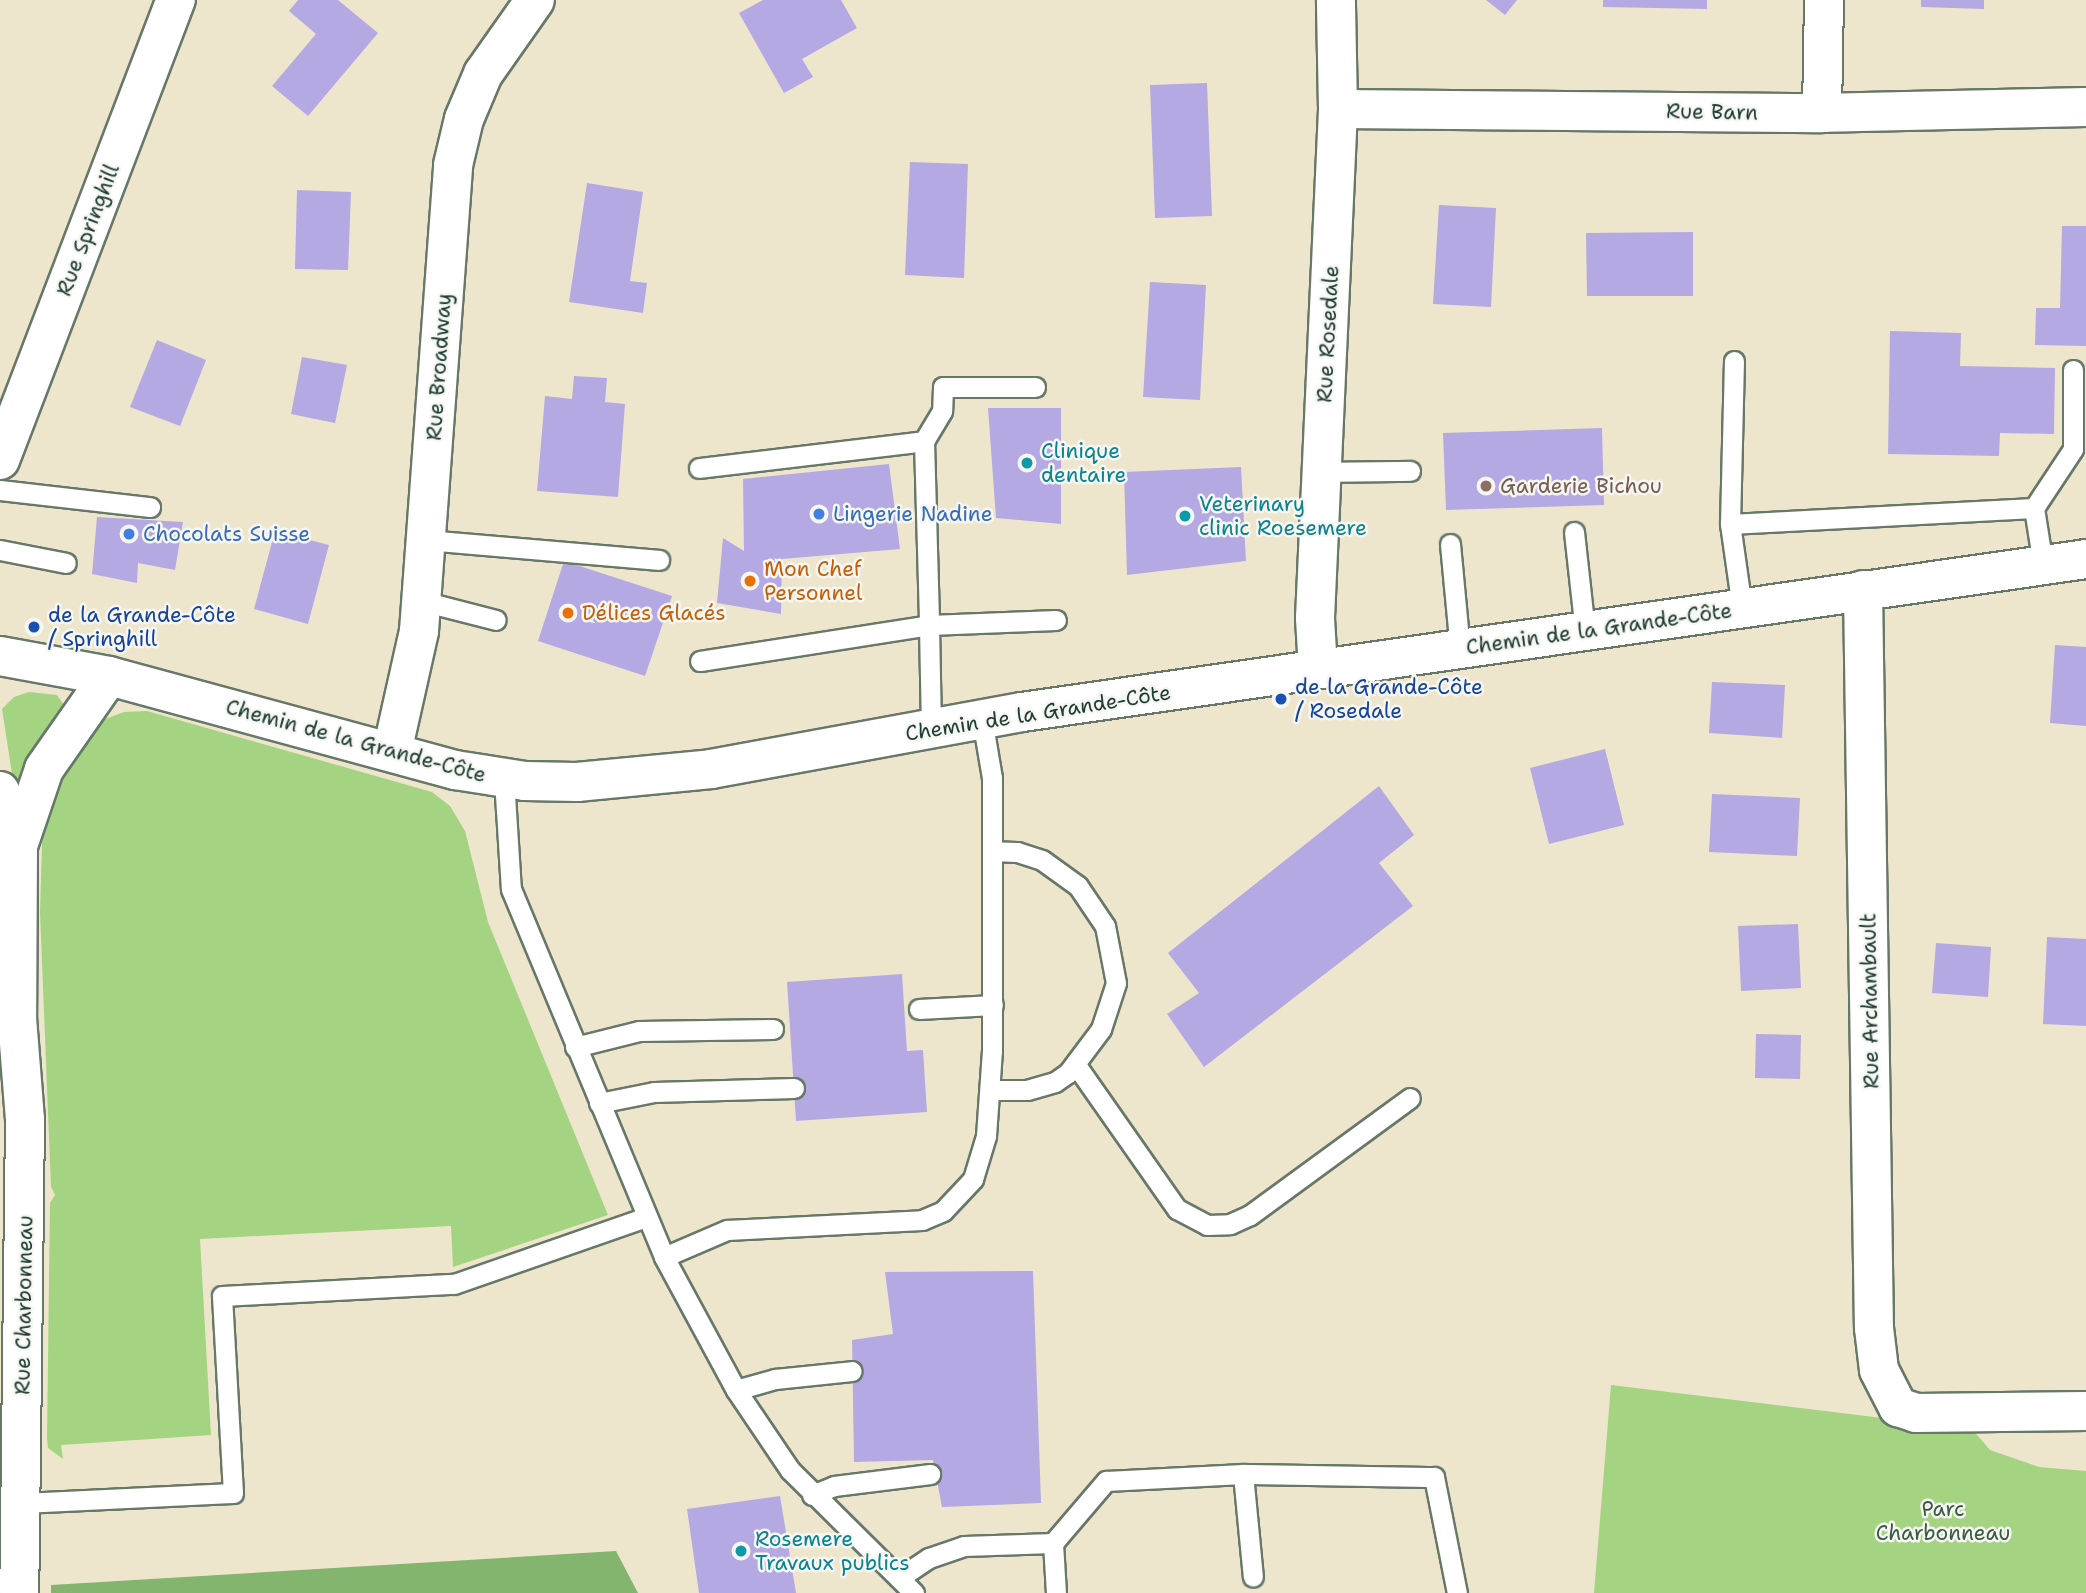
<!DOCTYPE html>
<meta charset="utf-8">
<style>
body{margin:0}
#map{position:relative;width:2086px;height:1593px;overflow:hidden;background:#ede6cc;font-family:"Shantell Sans",sans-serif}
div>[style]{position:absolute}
.green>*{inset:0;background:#a4d381}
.forest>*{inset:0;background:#83b56f}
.building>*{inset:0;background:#b4a9e3}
.roads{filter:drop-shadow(2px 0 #677869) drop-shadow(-2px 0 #677869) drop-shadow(0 2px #677869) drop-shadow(0 -2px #677869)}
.lane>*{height:19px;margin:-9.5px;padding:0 9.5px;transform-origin:9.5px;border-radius:9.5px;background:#fff}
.street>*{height:38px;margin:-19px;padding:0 19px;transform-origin:19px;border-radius:19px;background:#fff}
.secondary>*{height:38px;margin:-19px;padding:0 19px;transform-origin:19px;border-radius:19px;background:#fff}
.dots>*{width:19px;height:19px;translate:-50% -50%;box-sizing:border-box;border:4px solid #f6f6f2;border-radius:50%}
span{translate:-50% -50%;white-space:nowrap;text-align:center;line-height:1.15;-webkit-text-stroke:5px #f6f6f2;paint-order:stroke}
.street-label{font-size:21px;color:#1f3d34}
.culture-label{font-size:21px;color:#0d838f}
.left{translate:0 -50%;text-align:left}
.education-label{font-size:21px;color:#785e54}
.shop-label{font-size:21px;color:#366cbe}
.food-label{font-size:21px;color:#c56008}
.transit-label{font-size:21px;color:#164399}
.park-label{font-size:21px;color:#3a5b43}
</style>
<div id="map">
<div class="green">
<div style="clip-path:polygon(29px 692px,57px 695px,64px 705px,26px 779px,13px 780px,2px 709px,14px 697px)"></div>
<div style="clip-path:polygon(147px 711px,432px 792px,450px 806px,465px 831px,488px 922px,608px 1215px,453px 1267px,451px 1226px,200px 1239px,211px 1435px,61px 1445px,63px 1459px,48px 1448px,47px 1439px,50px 1203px,55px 1195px,51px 1187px,40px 912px,43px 813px,46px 797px,97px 722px,124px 712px)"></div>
<div style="clip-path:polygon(1611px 1385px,1972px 1429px,1990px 1450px,2039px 1467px,2086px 1471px,2086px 1593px,1594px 1593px)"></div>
</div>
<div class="forest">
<div style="clip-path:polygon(616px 1551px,638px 1593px,51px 1593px,51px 1585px)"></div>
</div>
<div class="building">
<div style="clip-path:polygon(298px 0,338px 0,378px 33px,308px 116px,272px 86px,316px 34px,289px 11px)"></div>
<div style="clip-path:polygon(763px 0,841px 0,857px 28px,802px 59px,813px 77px,784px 93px,739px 13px)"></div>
<div style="clip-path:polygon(1486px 0,1517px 0,1505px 15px)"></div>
<div style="clip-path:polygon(1603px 0,1707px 0,1707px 9px,1603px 7px)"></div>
<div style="clip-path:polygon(1921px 0,1984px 0,1984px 9px,1921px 7px)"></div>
<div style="clip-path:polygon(1207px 83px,1212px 216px,1155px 218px,1150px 85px)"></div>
<div style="clip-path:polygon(910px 162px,968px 164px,964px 278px,905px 275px)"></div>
<div style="clip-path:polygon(587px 183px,643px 192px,630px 281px,647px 283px,643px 313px,569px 302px)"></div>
<div style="clip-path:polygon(297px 190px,351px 192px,348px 270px,295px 269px)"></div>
<div style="clip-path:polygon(1439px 205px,1496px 208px,1491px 307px,1433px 304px)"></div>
<div style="clip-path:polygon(2062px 226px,2086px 226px,2086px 346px,2035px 345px,2036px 308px,2060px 308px)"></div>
<div style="clip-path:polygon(1693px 232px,1693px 296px,1587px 296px,1586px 233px)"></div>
<div style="clip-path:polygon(1150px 282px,1206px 285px,1200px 400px,1143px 397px)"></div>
<div style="clip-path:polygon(1890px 331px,1961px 333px,1960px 366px,2055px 368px,2054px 434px,2000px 433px,1999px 456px,1888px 454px)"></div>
<div style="clip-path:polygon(157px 340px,206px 360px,180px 426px,130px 407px)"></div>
<div style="clip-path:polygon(302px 357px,347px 365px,335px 423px,291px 414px)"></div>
<div style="clip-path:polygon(574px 376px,607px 378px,605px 402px,625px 404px,618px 497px,537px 491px,545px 396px,572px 399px)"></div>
<div style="clip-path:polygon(988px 408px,1061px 408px,1061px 524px,996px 518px)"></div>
<div style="clip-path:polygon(1602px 428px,1604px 505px,1446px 510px,1443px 433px)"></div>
<div style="clip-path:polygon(889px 464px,900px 549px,782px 559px,781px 614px,717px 603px,723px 538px,744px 551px,743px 479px)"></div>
<div style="clip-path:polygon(1241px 467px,1246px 561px,1127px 575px,1124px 472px)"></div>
<div style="clip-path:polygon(97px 517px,183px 522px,175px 570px,138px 563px,137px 583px,92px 574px)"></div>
<div style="clip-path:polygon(275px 531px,329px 545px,308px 624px,254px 609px)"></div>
<div style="clip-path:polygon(564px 561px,672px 596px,645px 676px,538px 641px)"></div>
<div style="clip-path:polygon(2055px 645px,2086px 647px,2086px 726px,2050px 723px)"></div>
<div style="clip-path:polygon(1712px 682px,1785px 685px,1782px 738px,1709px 733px)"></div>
<div style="clip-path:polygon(1605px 749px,1624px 825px,1549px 844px,1530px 768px)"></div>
<div style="clip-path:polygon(1379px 786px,1414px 835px,1379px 863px,1413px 906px,1204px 1067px,1167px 1014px,1199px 993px,1168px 953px)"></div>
<div style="clip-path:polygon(1712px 794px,1800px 798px,1797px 856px,1709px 852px)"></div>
<div style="clip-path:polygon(1798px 924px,1801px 988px,1741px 991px,1738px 926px)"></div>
<div style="clip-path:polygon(2047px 937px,2086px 939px,2086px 1026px,2043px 1024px)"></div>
<div style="clip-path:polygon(1936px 943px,1991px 947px,1988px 997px,1932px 993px)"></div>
<div style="clip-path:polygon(902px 974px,907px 1051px,923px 1050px,927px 1112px,796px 1121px,787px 982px)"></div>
<div style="clip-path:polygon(1756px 1034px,1801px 1035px,1800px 1079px,1755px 1078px)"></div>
<div style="clip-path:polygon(1033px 1271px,1041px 1503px,942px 1507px,933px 1460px,854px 1462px,852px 1340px,893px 1334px,885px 1272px)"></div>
<div style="clip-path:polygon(780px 1496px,796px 1593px,699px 1593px,687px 1509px)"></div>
</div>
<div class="roads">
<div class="lane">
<div style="left:1035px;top:387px;width:92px;rotate:180deg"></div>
<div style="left:943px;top:387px;width:24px;rotate:92deg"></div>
<div style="left:942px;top:411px;width:35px;rotate:121deg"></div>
<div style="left:924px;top:441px;width:184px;rotate:88.4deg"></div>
<div style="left:929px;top:625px;width:127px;rotate:-2.3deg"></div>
<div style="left:699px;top:468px;width:227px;rotate:-6.8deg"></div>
<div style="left:1322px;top:472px;width:88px;rotate:-0.7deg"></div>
<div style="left:0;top:490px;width:151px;rotate:6.5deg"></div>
<div style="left:2034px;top:508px;width:71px;rotate:-56.5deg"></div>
<div style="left:2073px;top:449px;width:79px;rotate:-90deg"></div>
<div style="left:1730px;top:524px;width:163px;rotate:-88.6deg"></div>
<div style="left:1574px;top:532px;width:100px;rotate:83.7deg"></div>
<div style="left:427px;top:540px;width:233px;rotate:4.9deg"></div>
<div style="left:1450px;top:544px;width:105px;rotate:84.6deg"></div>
<div style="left:0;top:550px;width:67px;rotate:11.1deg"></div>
<div style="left:422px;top:601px;width:76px;rotate:14.4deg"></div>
<div style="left:1742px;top:608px;width:85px;rotate:-98.1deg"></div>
<div style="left:1730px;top:524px;width:304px;rotate:-3deg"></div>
<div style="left:2034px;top:508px;width:58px;rotate:81deg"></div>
<div style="left:700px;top:661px;width:232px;rotate:-8.9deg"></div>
<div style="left:929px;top:625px;width:104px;rotate:88.9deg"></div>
<div style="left:504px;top:779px;width:110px;rotate:86.4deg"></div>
<div style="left:511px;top:889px;width:399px;rotate:67.4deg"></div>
<div style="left:664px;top:1257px;width:151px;rotate:61.6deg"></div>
<div style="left:736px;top:1390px;width:97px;rotate:56deg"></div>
<div style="left:790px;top:1470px;width:175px;rotate:44.8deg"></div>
<div style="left:919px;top:1009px;width:74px;rotate:-3.1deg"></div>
<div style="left:575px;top:1047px;width:66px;rotate:-14deg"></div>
<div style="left:639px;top:1031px;width:134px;rotate:-0.9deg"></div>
<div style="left:1076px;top:1065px;width:176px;rotate:55deg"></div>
<div style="left:1177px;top:1209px;width:34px;rotate:28deg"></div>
<div style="left:1207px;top:1225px;width:23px;rotate:-2deg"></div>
<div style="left:1230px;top:1224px;width:22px;rotate:-24deg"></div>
<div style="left:1250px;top:1215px;width:198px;rotate:-36.2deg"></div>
<div style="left:991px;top:1090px;width:36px"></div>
<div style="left:1027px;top:1090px;width:29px;rotate:-16deg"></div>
<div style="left:1055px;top:1082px;width:16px;rotate:-35deg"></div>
<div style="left:1068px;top:1073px;width:55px;rotate:-53.1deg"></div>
<div style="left:1101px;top:1029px;width:48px;rotate:-71.9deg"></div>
<div style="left:1116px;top:983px;width:58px;rotate:-100.9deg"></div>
<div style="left:1105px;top:926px;width:48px;rotate:-124deg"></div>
<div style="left:1078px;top:886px;width:44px;rotate:-144.2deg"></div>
<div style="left:1042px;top:860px;width:26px;rotate:-162deg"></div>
<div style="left:1017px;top:852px;width:25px;rotate:-178deg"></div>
<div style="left:599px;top:1103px;width:56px;rotate:-11.3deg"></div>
<div style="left:654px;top:1092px;width:140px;rotate:-1.6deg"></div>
<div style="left:664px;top:1257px;width:69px;rotate:-23.2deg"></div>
<div style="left:727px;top:1230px;width:195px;rotate:-2.9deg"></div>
<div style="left:922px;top:1220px;width:23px;rotate:-23deg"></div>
<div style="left:943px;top:1211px;width:44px;rotate:-46.8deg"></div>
<div style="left:973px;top:1179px;width:45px;rotate:-73.2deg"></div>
<div style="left:986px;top:1136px;width:85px;rotate:-86deg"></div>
<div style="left:992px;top:1051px;width:273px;rotate:-90deg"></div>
<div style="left:992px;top:778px;width:60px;rotate:-99.6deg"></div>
<div style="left:736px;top:1390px;width:41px;rotate:-15.8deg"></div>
<div style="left:775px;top:1379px;width:77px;rotate:-5.9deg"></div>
<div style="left:1243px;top:1474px;width:103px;rotate:84.5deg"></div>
<div style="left:812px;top:1495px;width:24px;rotate:-22deg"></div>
<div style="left:834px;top:1486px;width:97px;rotate:-7.1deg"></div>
<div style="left:21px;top:1503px;width:212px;rotate:-2.7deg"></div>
<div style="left:233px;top:1493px;width:197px;rotate:-93.2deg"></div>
<div style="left:222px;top:1296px;width:232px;rotate:-3deg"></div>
<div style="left:454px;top:1284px;width:203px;rotate:-19.2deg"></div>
<div style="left:1053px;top:1543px;width:82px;rotate:-49.5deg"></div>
<div style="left:1106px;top:1481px;width:137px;rotate:-2.9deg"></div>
<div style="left:1243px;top:1474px;width:191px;rotate:0.9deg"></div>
<div style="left:1434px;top:1477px;width:118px;rotate:78.8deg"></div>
<div style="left:899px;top:1578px;width:36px;rotate:-34deg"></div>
<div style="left:929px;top:1558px;width:37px;rotate:-19deg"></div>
<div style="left:964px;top:1546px;width:89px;rotate:-1.9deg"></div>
<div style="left:1053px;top:1543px;width:50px;rotate:86.6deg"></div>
</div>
<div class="street">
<div style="left:1338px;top:109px;width:484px;rotate:0.5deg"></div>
<div style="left:1822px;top:113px;width:264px;rotate:-1.3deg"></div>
<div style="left:1822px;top:113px;width:113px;rotate:-89deg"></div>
<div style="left:0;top:460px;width:493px;rotate:-69.1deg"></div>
<div style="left:1863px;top:590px;width:738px;rotate:89.15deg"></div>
<div style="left:1874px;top:1328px;width:42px;rotate:83.2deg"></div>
<div style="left:1879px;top:1370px;width:42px;rotate:62.8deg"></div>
<div style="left:1898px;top:1407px;width:19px;rotate:18deg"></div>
<div style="left:1916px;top:1413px;width:170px;rotate:-0.7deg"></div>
<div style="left:1318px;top:669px;width:51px;rotate:-93.4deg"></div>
<div style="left:1315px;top:618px;width:510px;rotate:-87.41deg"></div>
<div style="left:1338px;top:109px;width:109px;rotate:-91.1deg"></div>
<div style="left:392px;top:752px;width:124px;rotate:-77.4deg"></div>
<div style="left:419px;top:631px;width:467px;rotate:-85.8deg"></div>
<div style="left:453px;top:165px;width:47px;rotate:-76.6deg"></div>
<div style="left:464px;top:119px;width:49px;rotate:-67.1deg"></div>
<div style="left:483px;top:74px;width:90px;rotate:-54.9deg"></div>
<div style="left:0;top:791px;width:58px;rotate:71.9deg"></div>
<div style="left:18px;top:846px;width:172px;rotate:90.3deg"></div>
<div style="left:17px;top:1018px;width:102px;rotate:85.5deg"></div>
<div style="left:25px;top:1120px;width:473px;rotate:90.7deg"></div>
<div style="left:18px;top:846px;width:81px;rotate:-71.3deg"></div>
<div style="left:44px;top:769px;width:113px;rotate:-55deg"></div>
</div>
<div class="secondary">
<div style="left:0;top:656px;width:111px;rotate:10.4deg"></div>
<div style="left:109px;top:676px;width:359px;rotate:15.2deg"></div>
<div style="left:455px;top:770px;width:71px;rotate:8.9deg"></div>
<div style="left:525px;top:781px;width:52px;rotate:1.1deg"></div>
<div style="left:577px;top:782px;width:135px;rotate:-5.5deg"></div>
<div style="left:711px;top:769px;width:316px;rotate:-10.4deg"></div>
<div style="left:1022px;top:712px;width:1075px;rotate:-8.18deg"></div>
</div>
</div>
<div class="dots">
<div style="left:1027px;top:463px;background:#0f9aa8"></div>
<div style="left:1486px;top:486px;background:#8d6e63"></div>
<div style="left:819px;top:514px;background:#3f7fe0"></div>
<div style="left:1185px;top:516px;background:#0f9aa8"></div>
<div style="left:129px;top:534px;background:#3f7fe0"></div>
<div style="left:750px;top:581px;background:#e8710a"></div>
<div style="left:568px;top:613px;background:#e8710a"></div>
<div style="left:34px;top:627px;background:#1a4fb4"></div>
<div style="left:1281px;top:699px;background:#1a4fb4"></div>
<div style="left:741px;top:1551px;background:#0f9aa8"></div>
</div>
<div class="street-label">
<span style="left:1712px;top:112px;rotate:1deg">Rue Barn</span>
<span style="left:88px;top:230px;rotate:-69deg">Rue Springhill</span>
<span style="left:1328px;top:334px;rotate:-87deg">Rue Rosedale</span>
<span style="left:439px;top:367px;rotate:-86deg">Rue Broadway</span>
<span style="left:1599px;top:629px;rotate:-8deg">Chemin de la Grande-Côte</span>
<span style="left:1038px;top:713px;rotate:-9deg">Chemin de la Grande-Côte</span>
<span style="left:356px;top:741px;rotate:15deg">Chemin de la Grande-Côte</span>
<span style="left:1870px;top:1001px;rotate:-91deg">Rue Archambault</span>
<span style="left:24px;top:1305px;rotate:-89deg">Rue Charbonneau</span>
</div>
<div class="culture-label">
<span class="left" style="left:1041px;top:463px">Clinique<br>dentaire</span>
<span class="left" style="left:1199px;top:516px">Veterinary<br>clinic Roesemere</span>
<span class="left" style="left:755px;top:1551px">Rosemere<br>Travaux publics</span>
</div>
<div class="education-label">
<span class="left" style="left:1500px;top:486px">Garderie Bichou</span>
</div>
<div class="shop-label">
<span class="left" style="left:833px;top:514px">Lingerie Nadine</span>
<span class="left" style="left:143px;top:534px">Chocolats Suisse</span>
</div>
<div class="food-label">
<span class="left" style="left:764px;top:581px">Mon Chef<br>Personnel</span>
<span class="left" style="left:582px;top:613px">Délices Glacés</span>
</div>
<div class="transit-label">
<span class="left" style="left:48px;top:627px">de la Grande-Côte<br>/ Springhill</span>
<span class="left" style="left:1295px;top:699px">de la Grande-Côte<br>/ Rosedale</span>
</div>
<div class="park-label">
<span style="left:1943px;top:1521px">Parc<br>Charbonneau</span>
</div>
</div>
